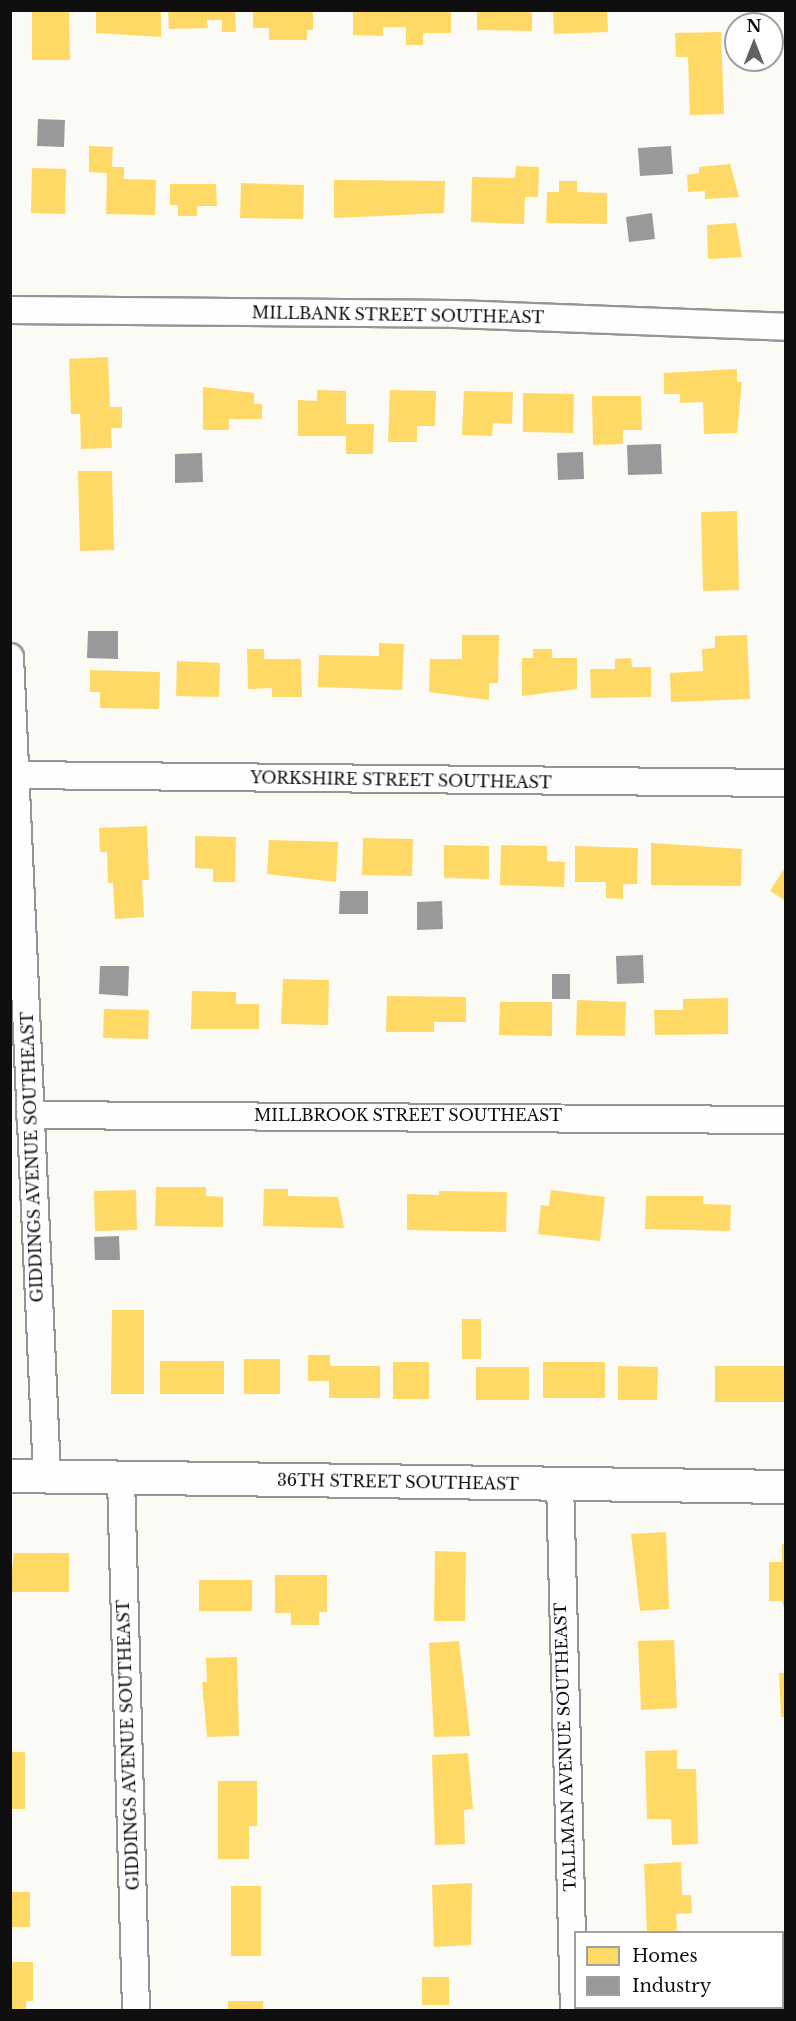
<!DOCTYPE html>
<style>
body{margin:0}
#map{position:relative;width:796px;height:2021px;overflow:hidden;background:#fbfaf5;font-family:"Libre Baskerville",serif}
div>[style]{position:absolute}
.homes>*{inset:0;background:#ffd966}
.industry>*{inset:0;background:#999}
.roads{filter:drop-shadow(2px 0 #959593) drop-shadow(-2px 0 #959593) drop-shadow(0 2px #959593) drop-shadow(0 -2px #959593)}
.minor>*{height:26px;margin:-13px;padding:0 13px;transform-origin:13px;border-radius:13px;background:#fefefe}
.tertiary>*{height:32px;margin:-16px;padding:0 16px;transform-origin:16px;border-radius:16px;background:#fefefe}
span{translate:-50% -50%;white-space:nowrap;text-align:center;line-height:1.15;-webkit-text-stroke:6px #fff;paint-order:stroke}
.street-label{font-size:16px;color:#0f0f0f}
.frame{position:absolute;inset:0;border:12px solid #0f0f0f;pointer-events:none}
.legend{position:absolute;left:574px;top:1931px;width:210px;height:78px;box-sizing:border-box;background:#fff;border:2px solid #9f9f9f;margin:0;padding:8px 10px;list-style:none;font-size:18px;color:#0f0f0f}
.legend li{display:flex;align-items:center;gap:12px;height:30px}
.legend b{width:30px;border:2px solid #9f9f9f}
.north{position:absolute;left:724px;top:12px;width:60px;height:60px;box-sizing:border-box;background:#fff;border:2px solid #9f9f9f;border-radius:50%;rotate:0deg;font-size:16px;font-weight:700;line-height:24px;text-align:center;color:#0f0f0f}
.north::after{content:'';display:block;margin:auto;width:21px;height:27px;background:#626160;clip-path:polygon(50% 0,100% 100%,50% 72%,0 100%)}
</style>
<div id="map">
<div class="homes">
<div style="clip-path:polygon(32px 10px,69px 10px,70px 60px,32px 60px)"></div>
<div style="clip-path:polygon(96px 10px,161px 10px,161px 37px,96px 33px)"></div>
<div style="clip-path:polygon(168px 10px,235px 10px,236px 32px,222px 32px,222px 20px,207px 20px,208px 28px,169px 29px)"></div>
<div style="clip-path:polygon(253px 10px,313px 10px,313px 30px,307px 30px,307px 40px,269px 40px,269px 28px,253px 28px)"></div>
<div style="clip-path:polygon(353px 10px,451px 10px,451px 33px,423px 33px,423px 45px,406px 45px,406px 27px,383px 27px,383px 36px,353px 35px)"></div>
<div style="clip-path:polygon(477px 10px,532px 10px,532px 31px,477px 30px)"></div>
<div style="clip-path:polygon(553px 10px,607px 10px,608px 32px,554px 34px)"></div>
<div style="clip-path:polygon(721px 32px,724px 114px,690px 115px,688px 57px,676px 57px,675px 33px)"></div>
<div style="clip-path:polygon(89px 146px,113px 147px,112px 167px,124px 167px,124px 179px,156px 180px,155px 215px,106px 214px,107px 173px,89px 172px)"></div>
<div style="clip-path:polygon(730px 164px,739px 197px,705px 199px,705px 191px,688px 192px,687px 175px,699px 173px,699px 167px)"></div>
<div style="clip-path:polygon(516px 166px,539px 167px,538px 197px,525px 197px,524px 224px,471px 222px,472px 177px,515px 178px)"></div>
<div style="clip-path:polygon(32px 168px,66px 169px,65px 214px,31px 213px)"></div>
<div style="clip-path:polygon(334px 180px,445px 181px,444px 213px,334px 218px)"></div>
<div style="clip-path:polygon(559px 181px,577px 181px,577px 192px,607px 193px,607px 224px,546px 223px,547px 192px,559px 192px)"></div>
<div style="clip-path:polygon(241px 183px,304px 185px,303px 219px,240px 218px)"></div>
<div style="clip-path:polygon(170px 184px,216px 184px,217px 206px,197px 206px,197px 216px,178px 216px,178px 205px,170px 205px)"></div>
<div style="clip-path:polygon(736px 223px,742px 257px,708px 259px,707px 225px)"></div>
<div style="clip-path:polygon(108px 357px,110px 407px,122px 407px,122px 428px,111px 428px,112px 448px,81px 449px,80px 414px,71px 414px,69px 359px)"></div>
<div style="clip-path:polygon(737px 369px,737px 382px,742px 382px,737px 433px,704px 434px,703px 402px,680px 403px,680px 394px,664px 394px,664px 373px)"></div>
<div style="clip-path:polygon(203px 387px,254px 393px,254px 404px,262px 404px,262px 419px,229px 419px,229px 430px,203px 430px)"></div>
<div style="clip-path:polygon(317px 390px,346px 391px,346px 424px,374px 424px,373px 454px,346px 454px,346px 436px,298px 436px,298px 400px,317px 401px)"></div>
<div style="clip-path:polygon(390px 390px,436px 391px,435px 426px,417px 426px,417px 442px,388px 442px)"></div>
<div style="clip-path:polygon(464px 391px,513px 392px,512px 424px,493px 423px,492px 436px,462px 435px)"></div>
<div style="clip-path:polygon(523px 393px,574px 394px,573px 433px,523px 432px)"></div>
<div style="clip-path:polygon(592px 396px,641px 396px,642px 430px,623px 430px,623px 444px,593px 445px)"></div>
<div style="clip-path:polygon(78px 471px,112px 471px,114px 550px,80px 551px)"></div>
<div style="clip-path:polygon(737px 511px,739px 590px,703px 591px,701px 512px)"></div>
<div style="clip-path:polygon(462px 635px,499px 635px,498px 683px,489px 683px,489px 700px,429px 692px,430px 659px,462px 659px)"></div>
<div style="clip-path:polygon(747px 635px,750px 699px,671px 702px,670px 673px,703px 671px,702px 649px,715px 648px,715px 636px)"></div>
<div style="clip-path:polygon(379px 643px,404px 644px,402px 690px,318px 687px,319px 655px,379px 656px)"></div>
<div style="clip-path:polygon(247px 649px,264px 649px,264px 659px,301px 659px,302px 697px,272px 697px,272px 688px,248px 689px)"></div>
<div style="clip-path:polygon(533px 649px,552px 649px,552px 658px,577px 658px,577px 689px,522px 696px,522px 658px,533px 658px)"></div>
<div style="clip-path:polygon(631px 658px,632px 667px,651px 667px,651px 697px,591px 698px,590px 669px,615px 669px,615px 659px)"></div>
<div style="clip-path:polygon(177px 661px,220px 663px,219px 697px,176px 696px)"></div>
<div style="clip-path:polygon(90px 670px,160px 672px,159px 709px,100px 708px,100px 692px,90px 692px)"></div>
<div style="clip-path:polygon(147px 826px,149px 880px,142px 880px,144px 917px,115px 919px,113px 883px,108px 883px,107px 852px,100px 852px,99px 828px)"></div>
<div style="clip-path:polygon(195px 836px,236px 837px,235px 882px,213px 882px,213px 869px,195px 868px)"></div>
<div style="clip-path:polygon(363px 838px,413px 839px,412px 876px,362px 875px)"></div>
<div style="clip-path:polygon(269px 840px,338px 842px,336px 882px,267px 874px)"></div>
<div style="clip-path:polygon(651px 843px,742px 849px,741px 886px,651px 885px)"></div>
<div style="clip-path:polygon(444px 845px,489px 846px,489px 879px,444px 878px)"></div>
<div style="clip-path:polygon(501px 845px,547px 846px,547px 861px,565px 862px,564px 887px,500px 885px)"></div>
<div style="clip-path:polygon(575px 846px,638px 848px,637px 884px,623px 884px,623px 899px,606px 898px,606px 882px,575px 882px)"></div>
<div style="clip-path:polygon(786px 866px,786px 901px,770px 891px)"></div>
<div style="clip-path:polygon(283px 979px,329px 980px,328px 1025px,281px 1024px)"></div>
<div style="clip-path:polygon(192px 991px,236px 992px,236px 1004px,259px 1004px,259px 1029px,191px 1029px)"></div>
<div style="clip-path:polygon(387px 996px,466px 997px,466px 1022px,434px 1022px,434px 1032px,386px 1032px)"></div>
<div style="clip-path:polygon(728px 998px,728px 1034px,655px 1035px,654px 1010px,683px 1010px,683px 999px)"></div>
<div style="clip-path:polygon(577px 1000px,626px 1002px,625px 1036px,576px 1035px)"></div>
<div style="clip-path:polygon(500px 1002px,552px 1002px,552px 1036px,499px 1035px)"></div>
<div style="clip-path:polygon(104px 1009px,149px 1010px,148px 1039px,103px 1038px)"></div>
<div style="clip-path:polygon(156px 1187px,206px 1187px,206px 1196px,223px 1197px,223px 1227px,155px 1226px)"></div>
<div style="clip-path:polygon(264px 1189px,288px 1189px,288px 1196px,338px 1197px,344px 1228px,263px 1226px)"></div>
<div style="clip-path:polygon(136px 1190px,137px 1230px,95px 1231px,94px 1191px)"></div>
<div style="clip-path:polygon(551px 1190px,605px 1197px,600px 1241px,538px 1234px,541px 1205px,549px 1206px)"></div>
<div style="clip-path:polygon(439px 1191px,507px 1192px,506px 1232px,407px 1230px,407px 1194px,439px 1195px)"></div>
<div style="clip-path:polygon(646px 1196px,703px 1196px,703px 1204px,731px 1205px,730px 1231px,645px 1229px)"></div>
<div style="clip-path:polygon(112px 1310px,144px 1310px,144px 1394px,111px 1394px)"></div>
<div style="clip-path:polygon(462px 1319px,481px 1319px,481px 1359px,462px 1359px)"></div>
<div style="clip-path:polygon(308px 1355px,330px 1355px,330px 1366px,380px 1366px,380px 1398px,329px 1398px,329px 1381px,308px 1381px)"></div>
<div style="clip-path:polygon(244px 1359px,280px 1359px,280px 1394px,244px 1394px)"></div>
<div style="clip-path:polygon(160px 1361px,224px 1361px,224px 1394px,160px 1394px)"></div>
<div style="clip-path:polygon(393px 1362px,429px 1362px,429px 1399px,393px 1399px)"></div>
<div style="clip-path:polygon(543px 1362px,605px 1362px,605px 1398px,543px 1398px)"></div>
<div style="clip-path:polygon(618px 1366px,658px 1367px,657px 1400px,618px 1400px)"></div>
<div style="clip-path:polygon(715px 1366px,786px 1366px,786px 1402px,715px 1402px)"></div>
<div style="clip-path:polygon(476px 1367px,529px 1367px,529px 1400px,476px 1400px)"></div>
<div style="clip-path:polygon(666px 1532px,669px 1609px,640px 1611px,631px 1534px)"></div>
<div style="clip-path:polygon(782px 1544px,786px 1544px,786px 1615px,782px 1601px,769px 1601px,769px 1562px,782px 1562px)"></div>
<div style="clip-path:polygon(435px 1551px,466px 1552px,465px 1621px,434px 1621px)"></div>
<div style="clip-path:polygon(14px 1553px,69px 1553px,69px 1592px,10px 1592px)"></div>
<div style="clip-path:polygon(275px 1575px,327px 1575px,327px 1612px,319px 1612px,319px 1625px,291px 1625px,291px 1613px,275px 1613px)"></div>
<div style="clip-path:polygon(199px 1580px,252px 1580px,252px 1611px,199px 1611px)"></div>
<div style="clip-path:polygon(674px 1640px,677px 1708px,641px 1710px,638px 1641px)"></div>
<div style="clip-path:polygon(459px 1641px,470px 1736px,434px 1737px,429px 1643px)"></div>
<div style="clip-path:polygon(237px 1657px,239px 1736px,207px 1737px,202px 1682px,207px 1682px,206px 1658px)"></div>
<div style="clip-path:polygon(779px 1673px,786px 1673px,786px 1717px,781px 1717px)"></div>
<div style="clip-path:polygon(677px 1750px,677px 1769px,696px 1769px,698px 1844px,672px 1845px,671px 1819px,647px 1819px,645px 1751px)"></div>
<div style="clip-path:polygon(10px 1752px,25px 1752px,25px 1809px,10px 1809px)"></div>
<div style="clip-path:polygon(468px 1753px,473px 1809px,464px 1810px,465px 1844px,435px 1845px,432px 1755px)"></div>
<div style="clip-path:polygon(218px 1781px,257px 1781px,257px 1826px,249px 1826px,249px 1859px,218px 1859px)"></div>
<div style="clip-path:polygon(681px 1862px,682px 1895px,691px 1895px,692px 1913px,676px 1914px,677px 1932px,647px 1932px,644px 1864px)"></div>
<div style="clip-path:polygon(472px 1883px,471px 1945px,434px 1947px,432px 1885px)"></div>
<div style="clip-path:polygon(231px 1886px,261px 1886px,261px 1956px,231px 1956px)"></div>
<div style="clip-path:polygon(10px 1892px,30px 1892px,30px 1927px,10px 1927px)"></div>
<div style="clip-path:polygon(10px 1962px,33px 1962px,33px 2001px,26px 2001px,26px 2010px,10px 2010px)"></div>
<div style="clip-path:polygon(422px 1977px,449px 1977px,449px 2005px,422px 2005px)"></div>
<div style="clip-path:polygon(228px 2001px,263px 2001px,263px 2010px,228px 2010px)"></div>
<div style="clip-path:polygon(651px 2008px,686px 2008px,687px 2010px,651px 2010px)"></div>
</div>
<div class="industry">
<div style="clip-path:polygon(38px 119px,65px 120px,64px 147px,37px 146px)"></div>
<div style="clip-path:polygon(671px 146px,673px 174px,640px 176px,638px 148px)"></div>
<div style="clip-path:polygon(652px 213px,655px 239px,629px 242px,626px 217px)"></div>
<div style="clip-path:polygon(661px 444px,662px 474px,628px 475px,627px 445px)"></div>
<div style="clip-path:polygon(583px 452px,584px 479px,558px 480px,557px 453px)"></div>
<div style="clip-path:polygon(202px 453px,203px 482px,175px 483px,175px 454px)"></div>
<div style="clip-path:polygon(88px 631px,118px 631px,118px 659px,87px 658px)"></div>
<div style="clip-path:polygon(340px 891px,368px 891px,368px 914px,339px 914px)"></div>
<div style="clip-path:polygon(442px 901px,443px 929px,417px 930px,417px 902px)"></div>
<div style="clip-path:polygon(643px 955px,644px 983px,617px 984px,616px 956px)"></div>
<div style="clip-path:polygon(100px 966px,129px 966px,128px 996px,99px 994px)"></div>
<div style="clip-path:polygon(552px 974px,570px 974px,570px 999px,552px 999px)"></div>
<div style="clip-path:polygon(119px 1236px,120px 1260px,95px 1260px,94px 1237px)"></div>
</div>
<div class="roads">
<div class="minor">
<div style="left:10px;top:310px;width:444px;rotate:0.5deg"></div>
<div style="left:454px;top:314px;width:332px;rotate:2.2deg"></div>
<div style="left:10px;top:657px;width:820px;rotate:87.41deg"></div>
<div style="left:17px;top:775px;width:769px;rotate:0.6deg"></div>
<div style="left:30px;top:1115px;width:756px;rotate:0.38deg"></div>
<div style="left:121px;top:1479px;width:531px;rotate:88.38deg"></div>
<div style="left:560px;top:1483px;width:527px;rotate:88.48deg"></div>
</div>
<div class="tertiary">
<div style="left:10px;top:1476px;width:776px;rotate:0.81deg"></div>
</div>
</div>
<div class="street-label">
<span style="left:398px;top:315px;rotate:1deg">MILLBANK STREET SOUTHEAST</span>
<span style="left:401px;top:780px;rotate:1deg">YORKSHIRE STREET SOUTHEAST</span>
<span style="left:408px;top:1115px">MILLBROOK STREET SOUTHEAST</span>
<span style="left:32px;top:1157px;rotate:-92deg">GIDDINGS AVENUE SOUTHEAST</span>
<span style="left:398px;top:1482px;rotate:1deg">36TH STREET SOUTHEAST</span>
<span style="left:128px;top:1745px;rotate:-92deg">GIDDINGS AVENUE SOUTHEAST</span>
<span style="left:565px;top:1747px;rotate:-92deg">TALLMAN AVENUE SOUTHEAST</span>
</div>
<div class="frame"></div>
<ul class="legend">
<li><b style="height:16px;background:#ffd966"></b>Homes</li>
<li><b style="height:16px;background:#999"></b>Industry</li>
</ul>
<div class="north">N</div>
</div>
